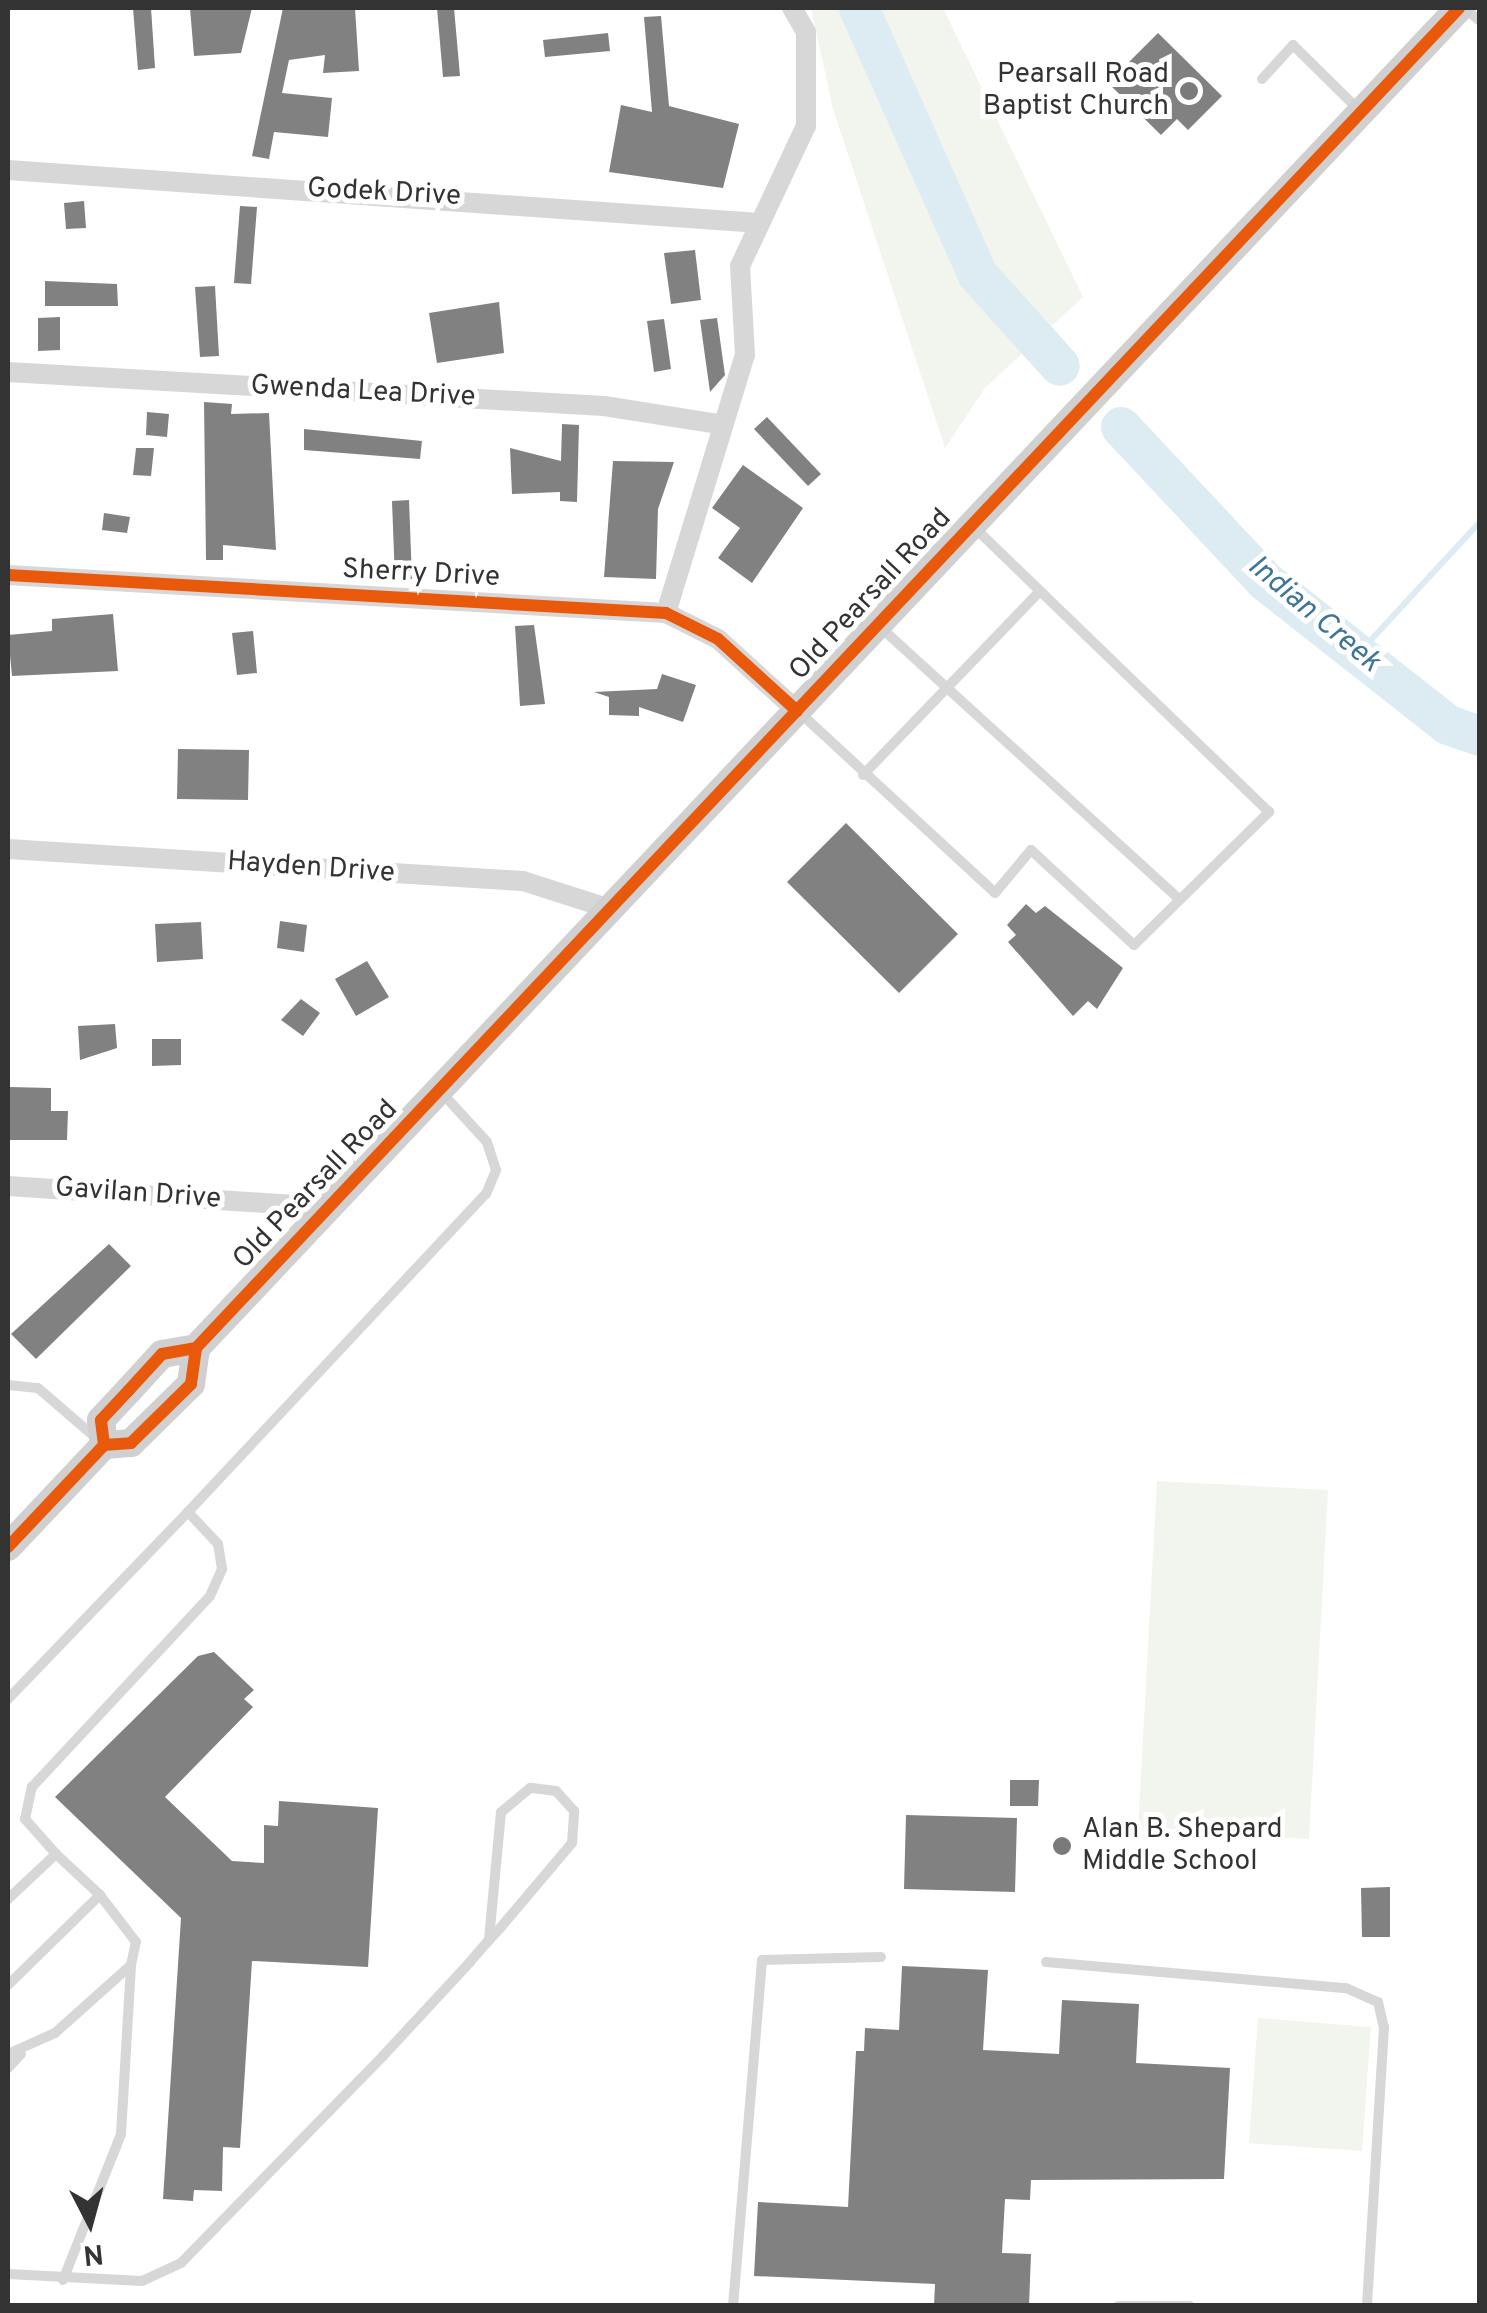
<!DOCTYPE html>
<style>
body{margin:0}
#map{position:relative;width:1487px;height:2313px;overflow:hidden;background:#fff;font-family:Overpass,sans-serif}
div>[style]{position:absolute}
.green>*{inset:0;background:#f1f5ed}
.stream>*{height:6px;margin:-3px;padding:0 3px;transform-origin:3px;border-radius:3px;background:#ddebf3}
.river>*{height:40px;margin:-20px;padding:0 20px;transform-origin:20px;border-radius:20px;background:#ddebf3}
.building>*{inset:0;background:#818181}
.service>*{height:10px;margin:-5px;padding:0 5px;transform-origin:5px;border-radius:5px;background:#d7d7d7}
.minor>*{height:20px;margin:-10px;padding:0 10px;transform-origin:10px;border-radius:10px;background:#d7d7d7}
.secondary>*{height:28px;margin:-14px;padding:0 14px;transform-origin:14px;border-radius:14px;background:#d0d0d0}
.cycleway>*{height:12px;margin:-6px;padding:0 6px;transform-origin:6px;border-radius:6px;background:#e8590c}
.dots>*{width:28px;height:28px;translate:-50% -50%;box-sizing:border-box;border:5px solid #fff;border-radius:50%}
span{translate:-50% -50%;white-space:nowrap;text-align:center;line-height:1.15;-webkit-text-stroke:10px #fff;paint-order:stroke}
.poi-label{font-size:28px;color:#333}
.right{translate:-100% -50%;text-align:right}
.left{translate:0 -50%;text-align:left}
.street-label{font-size:28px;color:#333}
.water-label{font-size:30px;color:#3f7597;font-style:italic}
.frame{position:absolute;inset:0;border:10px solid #333;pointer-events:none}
.north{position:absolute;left:40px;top:2173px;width:100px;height:100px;-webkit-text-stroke:8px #fff;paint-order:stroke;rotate:174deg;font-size:28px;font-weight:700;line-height:40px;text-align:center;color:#333}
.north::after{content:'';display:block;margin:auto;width:35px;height:45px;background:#333;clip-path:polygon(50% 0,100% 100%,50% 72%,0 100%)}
</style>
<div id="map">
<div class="green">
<div style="clip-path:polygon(811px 8px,943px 8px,1083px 297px,985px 388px,945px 448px,833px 109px)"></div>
<div style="clip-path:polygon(1157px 1481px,1328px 1490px,1309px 1839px,1138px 1830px)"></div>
<div style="clip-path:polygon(1258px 2018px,1371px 2027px,1362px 2151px,1249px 2143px)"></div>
</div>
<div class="stream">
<div style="left:1358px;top:654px;width:180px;rotate:-47.3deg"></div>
</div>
<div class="river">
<div style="left:859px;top:8px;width:292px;rotate:66deg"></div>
<div style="left:978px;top:275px;width:122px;rotate:48deg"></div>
<div style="left:1121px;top:427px;width:211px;rotate:46.9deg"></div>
<div style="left:1265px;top:581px;width:233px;rotate:38.2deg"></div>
<div style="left:1448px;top:725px;width:34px;rotate:19deg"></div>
</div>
<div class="building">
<div style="clip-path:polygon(133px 8px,151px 8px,155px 68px,138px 70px)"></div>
<div style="clip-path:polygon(190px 8px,252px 8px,241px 53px,194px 56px)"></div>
<div style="clip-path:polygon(283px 8px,355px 8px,359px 71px,323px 73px,325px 55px,289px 60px,282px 93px,332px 98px,328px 137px,274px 132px,269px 159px,252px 156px)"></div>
<div style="clip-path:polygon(437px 8px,454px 8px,460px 76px,443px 77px)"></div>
<div style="clip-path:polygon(661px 16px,669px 106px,739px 124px,723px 188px,609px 172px,621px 105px,652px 112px,644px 17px)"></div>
<div style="clip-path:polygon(608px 33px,610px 51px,545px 57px,543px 40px)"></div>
<div style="clip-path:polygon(1158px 33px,1222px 96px,1188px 130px,1177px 119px,1161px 135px,1108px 83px)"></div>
<div style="clip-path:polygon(84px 201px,86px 228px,66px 229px,64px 203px)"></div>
<div style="clip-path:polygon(240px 206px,257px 207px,251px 284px,234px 283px)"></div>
<div style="clip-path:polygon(695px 250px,701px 300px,671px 304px,664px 253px)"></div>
<div style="clip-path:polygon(45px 281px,117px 284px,118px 306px,45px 306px)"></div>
<div style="clip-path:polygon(215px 286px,219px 356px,200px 357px,195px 287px)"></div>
<div style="clip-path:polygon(499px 302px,504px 353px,437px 363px,429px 313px)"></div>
<div style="clip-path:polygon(60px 317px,60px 350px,38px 351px,38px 318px)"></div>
<div style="clip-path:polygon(717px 318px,725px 375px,710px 392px,700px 320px)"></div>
<div style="clip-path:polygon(664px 319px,671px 369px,654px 372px,647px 321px)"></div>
<div style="clip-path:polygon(204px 402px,232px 404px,231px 414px,269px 413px,276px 550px,223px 545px,223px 560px,206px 560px)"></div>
<div style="clip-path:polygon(147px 412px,169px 414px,167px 437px,146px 435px)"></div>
<div style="clip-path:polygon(767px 417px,821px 474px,808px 486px,754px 429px)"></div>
<div style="clip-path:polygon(562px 424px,579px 425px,577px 502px,560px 501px,560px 492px,512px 494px,510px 448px,561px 461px)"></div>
<div style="clip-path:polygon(304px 429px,422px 441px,420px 459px,304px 450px)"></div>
<div style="clip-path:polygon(136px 448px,154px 448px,151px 476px,133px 475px)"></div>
<div style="clip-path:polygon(613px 461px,674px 462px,658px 509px,656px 579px,604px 577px)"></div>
<div style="clip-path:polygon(743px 465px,803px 508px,752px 583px,718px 558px,740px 528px,712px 508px)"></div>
<div style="clip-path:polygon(409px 500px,412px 579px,395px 580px,392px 501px)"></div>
<div style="clip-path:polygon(104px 513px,130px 517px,127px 533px,102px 530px)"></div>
<div style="clip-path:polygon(113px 614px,118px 671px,12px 676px,8px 635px,52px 631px,52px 619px)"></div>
<div style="clip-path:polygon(534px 625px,545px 704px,520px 706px,515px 626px)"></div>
<div style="clip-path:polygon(253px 631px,257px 673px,237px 675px,232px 633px)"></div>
<div style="clip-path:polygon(662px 674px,696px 685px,683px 722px,639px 707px,639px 716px,609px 715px,609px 697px,594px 692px,657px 689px)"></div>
<div style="clip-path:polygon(178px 749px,249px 750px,248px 800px,177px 799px)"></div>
<div style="clip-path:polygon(846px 823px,958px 934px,899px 993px,787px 882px)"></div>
<div style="clip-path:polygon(1026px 904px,1036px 913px,1045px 906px,1123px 968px,1097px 1009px,1088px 1001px,1073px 1016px,1008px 942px,1016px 935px,1007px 925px)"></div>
<div style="clip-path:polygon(280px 921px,307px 925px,304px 952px,277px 948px)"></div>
<div style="clip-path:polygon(201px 922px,203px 959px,157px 962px,155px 924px)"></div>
<div style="clip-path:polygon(367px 961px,389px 997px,356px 1016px,335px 979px)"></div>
<div style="clip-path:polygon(301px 999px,320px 1013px,303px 1036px,281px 1020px)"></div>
<div style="clip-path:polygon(115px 1024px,117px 1048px,80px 1060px,78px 1026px)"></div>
<div style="clip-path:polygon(152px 1039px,181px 1039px,181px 1065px,152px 1066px)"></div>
<div style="clip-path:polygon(9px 1087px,51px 1088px,51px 1111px,68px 1111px,67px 1140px,9px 1140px)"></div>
<div style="clip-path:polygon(109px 1244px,131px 1266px,36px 1359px,11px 1334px)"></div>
<div style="clip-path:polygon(214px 1652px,254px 1690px,244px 1699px,253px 1707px,165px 1797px,232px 1861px,264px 1863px,264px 1825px,278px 1826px,279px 1801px,378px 1808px,368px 1967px,252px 1961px,240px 2148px,223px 2147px,222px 2191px,194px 2190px,193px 2201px,163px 2199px,181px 1918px,55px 1797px,198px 1656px)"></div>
<div style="clip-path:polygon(1010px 1780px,1039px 1780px,1038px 1806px,1010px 1806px)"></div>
<div style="clip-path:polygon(906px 1815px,1017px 1818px,1015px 1892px,904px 1889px)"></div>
<div style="clip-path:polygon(1390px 1887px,1390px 1937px,1362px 1937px,1361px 1888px)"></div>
<div style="clip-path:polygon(902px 1966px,988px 1970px,983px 2050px,1059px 2054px,1062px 2000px,1139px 2004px,1136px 2063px,1230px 2068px,1224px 2179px,1031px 2180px,1030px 2200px,1005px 2199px,1002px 2253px,1031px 2254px,1029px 2306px,934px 2306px,935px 2284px,754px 2276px,758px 2202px,848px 2207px,856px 2051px,864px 2051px,865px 2028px,899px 2030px)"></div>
</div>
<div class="service">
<div style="left:1464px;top:8px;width:21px;rotate:39deg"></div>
<div style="left:1262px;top:79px;width:46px;rotate:-47.6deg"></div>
<div style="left:1293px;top:45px;width:94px;rotate:44.6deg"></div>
<div style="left:878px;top:625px;width:408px;rotate:42.3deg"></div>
<div style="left:798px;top:711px;width:268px;rotate:42.7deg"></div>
<div style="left:995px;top:893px;width:56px;rotate:-50.1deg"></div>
<div style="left:1031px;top:850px;width:140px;rotate:42.7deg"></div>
<div style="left:1134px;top:945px;width:190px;rotate:-44.6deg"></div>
<div style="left:1269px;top:812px;width:409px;rotate:-136deg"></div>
<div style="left:863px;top:775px;width:254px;rotate:-46.1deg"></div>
<div style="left:8px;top:1385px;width:30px;rotate:6deg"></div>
<div style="left:38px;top:1388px;width:77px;rotate:40.8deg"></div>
<div style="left:8px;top:1699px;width:260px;rotate:-46.1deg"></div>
<div style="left:8px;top:1899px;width:66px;rotate:-43.2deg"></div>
<div style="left:56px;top:1854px;width:47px;rotate:-131.5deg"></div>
<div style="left:25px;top:1819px;width:33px;rotate:-78deg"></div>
<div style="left:32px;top:1787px;width:261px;rotate:-47deg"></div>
<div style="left:210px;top:1596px;width:30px;rotate:-66deg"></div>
<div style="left:222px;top:1569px;width:25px;rotate:-99deg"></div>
<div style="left:218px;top:1544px;width:44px;rotate:-133.2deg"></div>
<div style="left:188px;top:1512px;width:436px;rotate:-46.9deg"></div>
<div style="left:486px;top:1194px;width:26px;rotate:-67deg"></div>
<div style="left:496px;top:1170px;width:29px;rotate:-108deg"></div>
<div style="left:487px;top:1142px;width:68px;rotate:-132.6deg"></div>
<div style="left:1046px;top:1962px;width:301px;rotate:5deg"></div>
<div style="left:1346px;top:1988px;width:35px;rotate:24deg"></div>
<div style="left:1378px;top:2002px;width:26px;rotate:77deg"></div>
<div style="left:1384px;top:2027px;width:280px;rotate:93.5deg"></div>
<div style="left:8px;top:1985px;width:129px;rotate:-44.4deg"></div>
<div style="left:100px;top:1895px;width:60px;rotate:-137deg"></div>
<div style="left:8px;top:2054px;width:51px;rotate:-24.1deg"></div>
<div style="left:55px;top:2033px;width:102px;rotate:-41.8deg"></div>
<div style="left:131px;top:1965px;width:24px;rotate:-78deg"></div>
<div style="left:136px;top:1942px;width:59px;rotate:-127.5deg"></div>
<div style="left:8px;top:2068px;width:19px;rotate:-47deg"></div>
<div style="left:8px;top:2274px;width:134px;rotate:3deg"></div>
<div style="left:142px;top:2281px;width:43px;rotate:-24.8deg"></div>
<div style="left:181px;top:2263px;width:289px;rotate:-45.7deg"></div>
<div style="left:383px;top:2056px;width:127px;rotate:-47.2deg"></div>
<div style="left:469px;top:1963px;width:30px;rotate:-49deg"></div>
<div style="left:489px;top:1940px;width:18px;rotate:-47deg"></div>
<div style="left:501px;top:1927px;width:110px;rotate:-49.8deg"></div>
<div style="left:572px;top:1843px;width:32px;rotate:-86deg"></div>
<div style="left:574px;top:1811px;width:27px;rotate:-132deg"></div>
<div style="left:556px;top:1791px;width:26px;rotate:-173deg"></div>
<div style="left:530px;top:1788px;width:38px;rotate:140deg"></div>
<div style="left:501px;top:1812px;width:129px;rotate:95.4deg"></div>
<div style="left:63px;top:2280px;width:157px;rotate:-68.3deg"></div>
<div style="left:121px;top:2134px;width:169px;rotate:-86.6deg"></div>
<div style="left:733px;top:2306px;width:347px;rotate:-85.2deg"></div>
<div style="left:762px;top:1960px;width:119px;rotate:-1.4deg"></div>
<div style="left:1118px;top:2306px;width:72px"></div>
</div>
<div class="minor">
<div style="left:8px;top:170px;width:753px;rotate:4.04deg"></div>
<div style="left:8px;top:372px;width:597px;rotate:3.27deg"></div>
<div style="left:604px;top:406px;width:115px;rotate:9deg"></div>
<div style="left:8px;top:575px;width:659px;rotate:3.31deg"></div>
<div style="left:666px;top:613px;width:58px;rotate:26.6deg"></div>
<div style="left:718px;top:639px;width:107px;rotate:42.3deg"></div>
<div style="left:666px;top:613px;width:270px;rotate:-73deg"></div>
<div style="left:745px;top:355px;width:89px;rotate:-93.2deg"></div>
<div style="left:740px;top:266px;width:155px;rotate:-64.8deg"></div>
<div style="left:806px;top:126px;width:94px;rotate:-90deg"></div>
<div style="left:806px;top:32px;width:28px;rotate:-120deg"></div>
<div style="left:8px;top:849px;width:516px;rotate:3.56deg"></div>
<div style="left:523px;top:881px;width:91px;rotate:17.8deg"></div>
<div style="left:8px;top:1186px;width:321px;rotate:3.8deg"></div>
</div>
<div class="secondary">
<div style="left:104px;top:1445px;width:25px;rotate:-97deg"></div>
<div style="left:101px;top:1420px;width:41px;rotate:-47deg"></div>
<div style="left:129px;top:1390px;width:49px;rotate:-47.5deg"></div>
<div style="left:162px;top:1354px;width:35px;rotate:-10deg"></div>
<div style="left:196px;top:1348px;width:1841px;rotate:-46.69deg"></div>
<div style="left:8px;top:1547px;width:140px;rotate:-46.7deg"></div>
<div style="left:104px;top:1445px;width:27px;rotate:-4deg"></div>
<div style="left:131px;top:1443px;width:84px;rotate:-44.5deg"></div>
<div style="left:191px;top:1384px;width:36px;rotate:-82deg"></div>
</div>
<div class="cycleway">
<div style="left:8px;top:575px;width:659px;rotate:3.31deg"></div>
<div style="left:666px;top:613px;width:58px;rotate:26.6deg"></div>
<div style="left:718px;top:639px;width:107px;rotate:42.3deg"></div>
<div style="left:104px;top:1445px;width:25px;rotate:-97deg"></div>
<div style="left:101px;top:1420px;width:41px;rotate:-47deg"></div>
<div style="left:129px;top:1390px;width:49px;rotate:-47.5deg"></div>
<div style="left:162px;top:1354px;width:35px;rotate:-10deg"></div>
<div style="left:196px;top:1348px;width:1841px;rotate:-46.69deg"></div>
<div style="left:8px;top:1547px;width:140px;rotate:-46.7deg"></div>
<div style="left:104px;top:1445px;width:27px;rotate:-4deg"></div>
<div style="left:131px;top:1443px;width:84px;rotate:-44.5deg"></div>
<div style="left:191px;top:1384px;width:36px;rotate:-82deg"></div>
</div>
<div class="dots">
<div style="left:1189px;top:91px;background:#7a7a7a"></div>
<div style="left:1062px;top:1846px;background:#7a7a7a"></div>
</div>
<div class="poi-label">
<span class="right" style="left:1169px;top:91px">Pearsall Road<br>Baptist Church</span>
<span class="left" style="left:1082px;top:1846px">Alan B. Shepard<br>Middle School</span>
</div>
<div class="street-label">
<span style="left:384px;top:193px;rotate:3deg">Godek Drive</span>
<span style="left:363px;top:392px;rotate:3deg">Gwenda Lea Drive</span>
<span style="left:421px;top:574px;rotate:3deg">Sherry Drive</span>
<span style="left:871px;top:595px;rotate:-47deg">Old Pearsall Road</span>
<span style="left:311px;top:868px;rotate:4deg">Hayden Drive</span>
<span style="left:316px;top:1185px;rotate:-46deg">Old Pearsall Road</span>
<span style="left:138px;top:1194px;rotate:4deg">Gavilan Drive</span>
</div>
<div class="water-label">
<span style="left:1313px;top:615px;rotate:40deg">Indian Creek</span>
</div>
<div class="frame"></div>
<div class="north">N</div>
</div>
